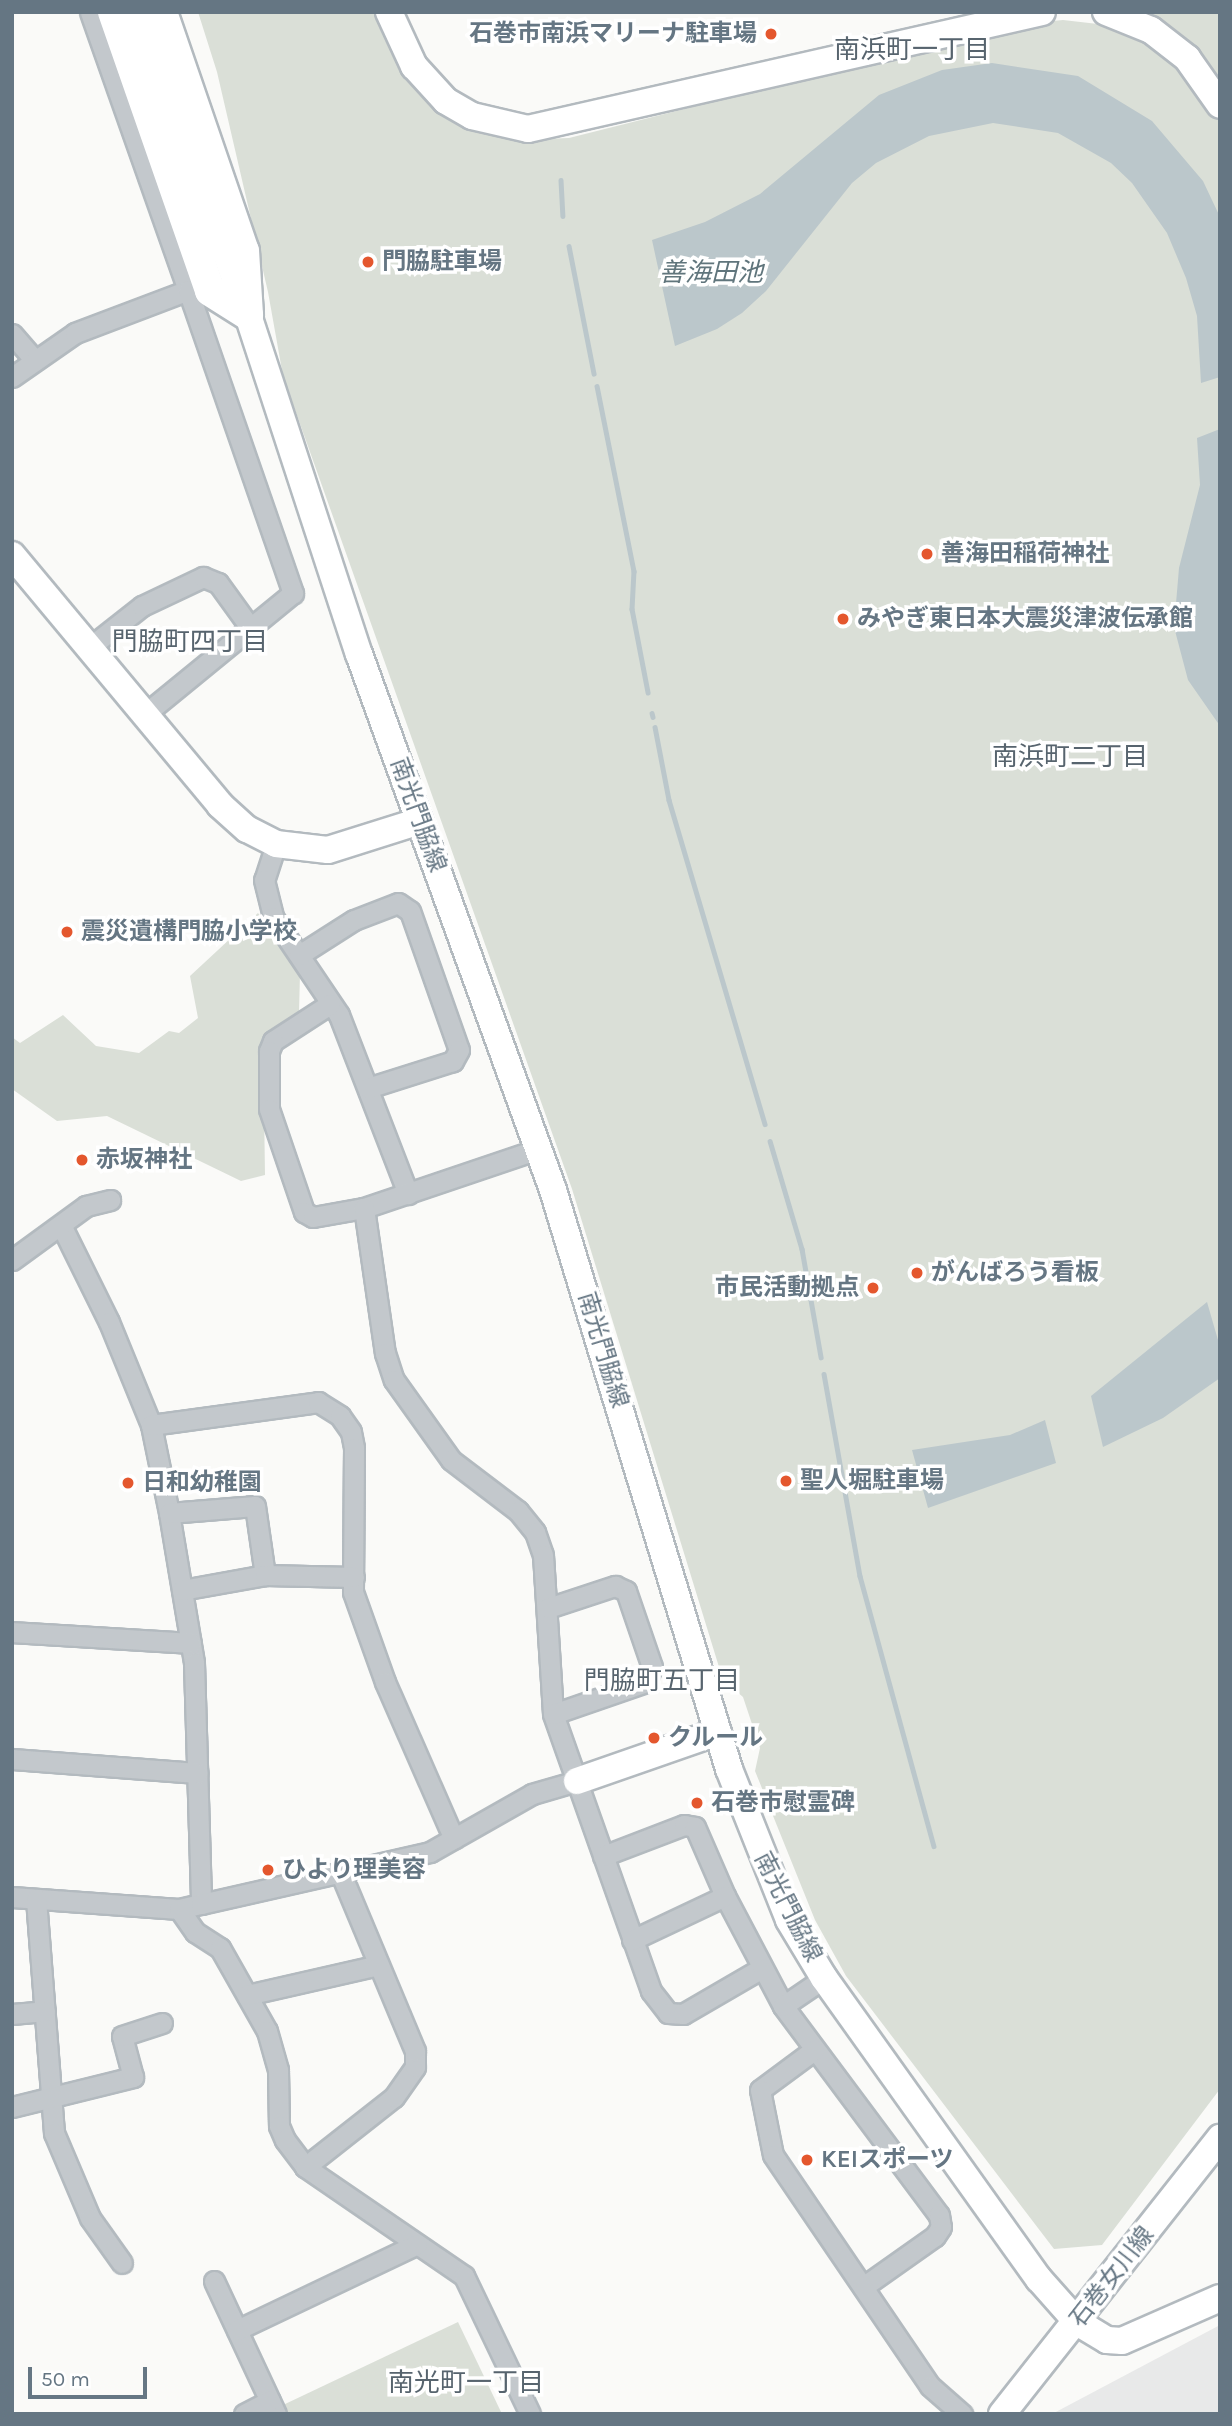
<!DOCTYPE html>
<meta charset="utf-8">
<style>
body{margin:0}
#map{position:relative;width:1232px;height:2426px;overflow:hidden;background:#fafaf8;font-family:Karla,"Noto Sans JP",sans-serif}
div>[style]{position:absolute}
.built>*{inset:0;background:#e8e9e9}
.green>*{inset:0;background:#dadfd7}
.water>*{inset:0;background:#bbc7cb}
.stream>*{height:4.5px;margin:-2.25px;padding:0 2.25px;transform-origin:2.25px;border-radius:2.25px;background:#bbc7cb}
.roads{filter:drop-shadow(2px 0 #b3babf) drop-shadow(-2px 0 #b3babf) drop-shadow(0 2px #b3babf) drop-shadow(0 -2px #b3babf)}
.street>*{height:19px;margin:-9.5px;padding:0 9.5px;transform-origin:9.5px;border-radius:9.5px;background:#c3c8cc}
.secondary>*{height:26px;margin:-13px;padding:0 13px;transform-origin:13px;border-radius:13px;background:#fff}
.primary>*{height:30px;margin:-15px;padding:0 15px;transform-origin:15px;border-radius:15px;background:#fff}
.dots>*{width:19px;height:19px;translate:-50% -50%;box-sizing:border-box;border:4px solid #fff;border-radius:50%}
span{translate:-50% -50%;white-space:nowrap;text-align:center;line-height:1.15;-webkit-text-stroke:7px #fff;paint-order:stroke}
.poi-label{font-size:24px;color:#657683;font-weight:700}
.right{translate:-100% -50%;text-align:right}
.left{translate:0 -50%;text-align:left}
.street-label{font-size:24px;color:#657683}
.neighbourhood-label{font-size:26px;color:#57646e}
.water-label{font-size:26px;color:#60757c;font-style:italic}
.frame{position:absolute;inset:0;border:14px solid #657683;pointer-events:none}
.scale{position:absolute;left:28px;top:2367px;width:119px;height:32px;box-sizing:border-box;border:4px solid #657683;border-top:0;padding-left:9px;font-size:21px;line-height:24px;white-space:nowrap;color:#657683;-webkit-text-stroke:5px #fff;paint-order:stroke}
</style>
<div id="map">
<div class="built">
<div style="clip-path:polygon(1220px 2325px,1220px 2414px,1052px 2414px)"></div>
</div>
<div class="green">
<div style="clip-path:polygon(198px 12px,380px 12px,482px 132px,515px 140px,569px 138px,1023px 24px,1063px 20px,1124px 27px,1156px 45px,1207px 93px,1220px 118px,1220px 2089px,1102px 2245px,1054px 2249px,846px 1976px,815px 1920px,755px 1771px,760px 1748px,743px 1697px,723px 1680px,572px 1189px,283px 376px,268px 292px,217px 72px)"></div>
<div style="clip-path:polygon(1149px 12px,1220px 12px,1220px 91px,1151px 16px)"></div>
<div style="clip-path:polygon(258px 913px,300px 974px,299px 1012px,263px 1038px,265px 1175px,241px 1181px,107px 1116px,57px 1121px,12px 1089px,12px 1037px,20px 1043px,63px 1015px,96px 1046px,139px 1053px,169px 1031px,179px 1033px,198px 1018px,190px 976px)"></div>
<div style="clip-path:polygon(458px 2322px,502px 2414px,287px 2414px,283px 2405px)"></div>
</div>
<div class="water">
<div style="clip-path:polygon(992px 63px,1078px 76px,1152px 121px,1203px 181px,1220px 217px,1220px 377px,1201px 383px,1197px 316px,1186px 278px,1167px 233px,1132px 183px,1111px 163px,1058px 133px,993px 123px,929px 136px,876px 163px,852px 183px,766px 291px,742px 313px,717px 329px,675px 346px,652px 240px,705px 222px,760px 194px,879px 95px,942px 70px)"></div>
<div style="clip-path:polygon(1220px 429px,1220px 726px,1188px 680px,1174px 627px,1179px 568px,1200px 485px,1197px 438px)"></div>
<div style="clip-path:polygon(1207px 1302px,1220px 1347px,1220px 1378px,1163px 1418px,1103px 1447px,1091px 1396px)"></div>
<div style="clip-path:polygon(1045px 1420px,1056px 1463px,928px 1508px,912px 1450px,1010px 1435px)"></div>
</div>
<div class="stream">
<div style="left:561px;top:180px;width:36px;rotate:87deg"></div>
<div style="left:569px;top:246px;width:130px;rotate:78.9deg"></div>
<div style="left:597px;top:386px;width:189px;rotate:78.7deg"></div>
<div style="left:634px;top:571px;width:38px;rotate:93deg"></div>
<div style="left:632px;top:609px;width:85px;rotate:79.1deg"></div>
<div style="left:652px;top:713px;width:4px;rotate:76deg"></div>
<div style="left:655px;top:727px;width:74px;rotate:79.1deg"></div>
<div style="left:669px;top:800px;width:338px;rotate:73.5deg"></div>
<div style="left:770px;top:1141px;width:113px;rotate:73.5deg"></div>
<div style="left:802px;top:1249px;width:110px;rotate:80deg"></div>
<div style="left:824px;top:1374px;width:205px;rotate:79.9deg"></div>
<div style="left:860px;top:1576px;width:280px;rotate:74.7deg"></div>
</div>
<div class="roads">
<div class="street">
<div style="left:90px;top:12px;width:295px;rotate:70.6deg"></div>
<div style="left:12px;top:334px;width:35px;rotate:49deg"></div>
<div style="left:12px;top:377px;width:77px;rotate:-34.9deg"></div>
<div style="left:75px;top:333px;width:121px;rotate:-20.8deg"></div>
<div style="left:188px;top:290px;width:321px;rotate:70.9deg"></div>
<div style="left:293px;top:593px;width:191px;rotate:140.7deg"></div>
<div style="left:90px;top:647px;width:66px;rotate:-38.3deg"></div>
<div style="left:142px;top:606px;width:68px;rotate:-25.4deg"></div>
<div style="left:203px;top:577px;width:16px;rotate:22deg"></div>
<div style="left:218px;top:583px;width:58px;rotate:54.1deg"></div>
<div style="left:276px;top:844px;width:38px;rotate:108deg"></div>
<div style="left:264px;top:880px;width:38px;rotate:76deg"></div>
<div style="left:273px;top:917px;width:118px;rotate:56deg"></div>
<div style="left:339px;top:1015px;width:192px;rotate:68.9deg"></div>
<div style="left:299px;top:955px;width:65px;rotate:-32.5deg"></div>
<div style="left:354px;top:920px;width:47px;rotate:-21.1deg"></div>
<div style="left:398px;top:903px;width:14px;rotate:34deg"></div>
<div style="left:410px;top:911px;width:147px;rotate:70.6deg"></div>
<div style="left:459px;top:1050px;width:13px;rotate:119deg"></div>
<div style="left:453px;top:1061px;width:89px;rotate:162.4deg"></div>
<div style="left:330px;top:1004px;width:68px;rotate:147deg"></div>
<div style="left:273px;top:1041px;width:11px;rotate:112deg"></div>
<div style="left:269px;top:1051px;width:58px;rotate:90deg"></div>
<div style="left:269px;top:1109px;width:109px;rotate:71.2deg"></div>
<div style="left:304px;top:1212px;width:10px;rotate:29deg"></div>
<div style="left:313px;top:1217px;width:52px;rotate:-10deg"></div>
<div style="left:364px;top:1208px;width:184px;rotate:-18.7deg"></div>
<div style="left:364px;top:1208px;width:147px;rotate:81.8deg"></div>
<div style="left:385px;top:1353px;width:28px;rotate:72deg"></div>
<div style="left:394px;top:1380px;width:98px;rotate:54.5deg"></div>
<div style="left:451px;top:1460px;width:84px;rotate:37.3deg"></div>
<div style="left:518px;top:1511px;width:27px;rotate:51deg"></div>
<div style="left:535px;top:1532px;width:24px;rotate:71deg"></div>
<div style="left:543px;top:1555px;width:159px;rotate:86.4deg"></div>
<div style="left:553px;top:1714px;width:294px;rotate:70.5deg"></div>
<div style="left:651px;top:1991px;width:28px;rotate:52deg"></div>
<div style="left:668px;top:2013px;width:15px;rotate:4deg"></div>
<div style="left:683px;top:2014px;width:91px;rotate:-30.2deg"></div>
<div style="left:61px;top:1225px;width:108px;rotate:63.7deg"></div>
<div style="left:109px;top:1322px;width:111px;rotate:67.8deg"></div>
<div style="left:151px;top:1425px;width:90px;rotate:78.4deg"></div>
<div style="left:169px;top:1513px;width:152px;rotate:80.5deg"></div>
<div style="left:194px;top:1663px;width:241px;rotate:88.3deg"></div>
<div style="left:12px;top:1260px;width:92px;rotate:-36.1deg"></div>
<div style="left:86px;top:1206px;width:25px;rotate:-14deg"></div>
<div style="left:151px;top:1425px;width:169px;rotate:-7.8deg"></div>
<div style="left:318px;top:1402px;width:26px;rotate:32deg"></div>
<div style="left:340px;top:1416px;width:19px;rotate:55deg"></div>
<div style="left:351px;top:1432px;width:16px;rotate:79deg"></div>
<div style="left:354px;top:1448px;width:144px;rotate:90.4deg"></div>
<div style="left:353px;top:1592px;width:96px;rotate:70.4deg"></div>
<div style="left:385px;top:1682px;width:171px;rotate:66.3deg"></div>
<div style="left:169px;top:1513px;width:86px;rotate:-4.7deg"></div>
<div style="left:255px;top:1506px;width:70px;rotate:81.8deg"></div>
<div style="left:182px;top:1590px;width:84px;rotate:-10.2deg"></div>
<div style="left:265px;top:1575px;width:89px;rotate:1.3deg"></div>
<div style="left:548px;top:1608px;width:71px;rotate:-18.2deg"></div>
<div style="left:615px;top:1586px;width:12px;rotate:24deg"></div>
<div style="left:626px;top:1591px;width:80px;rotate:71.1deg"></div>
<div style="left:652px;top:1667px;width:16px;rotate:112deg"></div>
<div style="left:646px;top:1682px;width:98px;rotate:161deg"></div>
<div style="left:12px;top:1632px;width:179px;rotate:3.5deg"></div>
<div style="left:12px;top:1759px;width:186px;rotate:4.3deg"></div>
<div style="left:603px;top:1856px;width:87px;rotate:-20.9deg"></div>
<div style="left:684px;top:1825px;width:11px;rotate:10deg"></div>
<div style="left:695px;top:1827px;width:75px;rotate:66.5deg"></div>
<div style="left:725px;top:1896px;width:124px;rotate:62.2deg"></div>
<div style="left:783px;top:2006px;width:261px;rotate:53.3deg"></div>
<div style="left:939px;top:2215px;width:12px;rotate:81deg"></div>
<div style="left:941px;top:2227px;width:11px;rotate:124deg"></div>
<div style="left:935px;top:2236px;width:88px;rotate:144.7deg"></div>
<div style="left:12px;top:1897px;width:167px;rotate:4.1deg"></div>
<div style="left:179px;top:1909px;width:23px;rotate:-13deg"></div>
<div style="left:201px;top:1904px;width:235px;rotate:-12.8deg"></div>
<div style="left:430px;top:1852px;width:117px;rotate:-29.6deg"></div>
<div style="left:532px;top:1794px;width:47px;rotate:-16.1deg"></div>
<div style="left:36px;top:1899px;width:235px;rotate:85.6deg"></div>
<div style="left:54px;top:2133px;width:92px;rotate:67deg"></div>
<div style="left:90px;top:2218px;width:55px;rotate:54.6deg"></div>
<div style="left:179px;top:1909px;width:28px;rotate:55deg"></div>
<div style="left:195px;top:1932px;width:30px;rotate:33deg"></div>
<div style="left:220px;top:1948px;width:95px;rotate:60.5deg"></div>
<div style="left:267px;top:2031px;width:41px;rotate:74.2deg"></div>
<div style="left:278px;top:2070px;width:56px;rotate:89deg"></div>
<div style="left:279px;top:2126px;width:15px;rotate:67deg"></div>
<div style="left:285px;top:2140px;width:34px;rotate:53deg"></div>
<div style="left:305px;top:2167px;width:193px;rotate:34.4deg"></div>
<div style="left:464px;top:2276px;width:153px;rotate:64.4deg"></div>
<div style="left:632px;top:1940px;width:103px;rotate:-25.3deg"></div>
<div style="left:247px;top:1995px;width:135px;rotate:-12.8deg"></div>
<div style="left:783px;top:2006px;width:50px;rotate:-34.3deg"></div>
<div style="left:12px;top:2014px;width:33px;rotate:-5deg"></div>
<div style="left:814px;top:2050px;width:67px;rotate:143.5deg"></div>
<div style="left:760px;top:2090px;width:66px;rotate:78.7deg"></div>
<div style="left:773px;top:2155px;width:279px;rotate:55.8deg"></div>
<div style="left:930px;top:2386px;width:43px;rotate:41.2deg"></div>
<div style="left:12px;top:2107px;width:125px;rotate:-13.9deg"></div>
<div style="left:133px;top:2077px;width:42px;rotate:-105deg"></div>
<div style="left:122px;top:2036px;width:42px;rotate:-18deg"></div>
<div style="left:305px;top:2167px;width:113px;rotate:-38.2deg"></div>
<div style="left:394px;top:2097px;width:37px;rotate:-55deg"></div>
<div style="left:415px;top:2067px;width:16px;rotate:-90deg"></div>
<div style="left:415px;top:2051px;width:194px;rotate:-112.7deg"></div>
<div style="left:214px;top:2281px;width:147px;rotate:65deg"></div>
<div style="left:237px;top:2330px;width:199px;rotate:-25.5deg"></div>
<div style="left:244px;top:2414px;width:29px;rotate:-27deg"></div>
</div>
<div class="secondary">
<div style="left:139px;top:12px;width:322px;rotate:70.2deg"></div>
<div style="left:248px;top:315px;width:357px;rotate:71.9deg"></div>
<div style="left:359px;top:654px;width:570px;rotate:70.1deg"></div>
<div style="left:553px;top:1190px;width:605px;rotate:73.09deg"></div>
<div style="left:729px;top:1769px;width:162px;rotate:68.3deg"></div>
<div style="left:789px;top:1920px;width:68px;rotate:58.9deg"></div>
<div style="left:824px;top:1978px;width:370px;rotate:54.5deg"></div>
<div style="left:1039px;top:2279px;width:57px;rotate:48.5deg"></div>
<div style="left:1077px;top:2322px;width:35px;rotate:31deg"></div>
<div style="left:1107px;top:2340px;width:15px;rotate:4deg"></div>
<div style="left:1122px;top:2341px;width:107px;rotate:-23.7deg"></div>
<div style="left:389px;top:12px;width:60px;rotate:65.2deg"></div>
<div style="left:414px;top:66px;width:47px;rotate:47.6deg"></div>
<div style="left:446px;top:101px;width:30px;rotate:30deg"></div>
<div style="left:472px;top:116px;width:57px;rotate:13.1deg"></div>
<div style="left:528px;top:129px;width:527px;rotate:-12.82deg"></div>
<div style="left:1106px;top:12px;width:48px;rotate:21.8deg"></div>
<div style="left:1151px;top:30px;width:46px;rotate:37.9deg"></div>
<div style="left:1187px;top:58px;width:57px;rotate:54.9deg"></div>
<div style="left:12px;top:555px;width:325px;rotate:50.2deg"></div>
<div style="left:220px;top:805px;width:36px;rotate:42deg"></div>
<div style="left:247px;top:829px;width:33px;rotate:27deg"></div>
<div style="left:276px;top:844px;width:52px;rotate:6.6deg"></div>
<div style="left:328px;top:850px;width:96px;rotate:-17.5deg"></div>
<div style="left:577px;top:1781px;width:149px;rotate:-19.2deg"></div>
<div style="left:1002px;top:2414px;width:352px;rotate:-51.7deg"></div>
</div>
<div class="primary">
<div style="left:113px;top:12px;width:295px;rotate:70.8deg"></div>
<div style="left:210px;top:291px;width:45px;rotate:32.3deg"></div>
<div style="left:162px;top:12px;width:253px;rotate:71.1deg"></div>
<div style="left:244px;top:251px;width:64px;rotate:86.4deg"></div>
</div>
</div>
<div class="dots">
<div style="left:771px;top:34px;background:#e4572e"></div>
<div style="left:368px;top:262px;background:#e4572e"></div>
<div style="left:927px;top:554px;background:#e4572e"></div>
<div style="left:843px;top:619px;background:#e4572e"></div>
<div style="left:67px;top:932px;background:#e4572e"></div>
<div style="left:82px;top:1160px;background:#e4572e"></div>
<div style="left:917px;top:1273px;background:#e4572e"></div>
<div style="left:873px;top:1288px;background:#e4572e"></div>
<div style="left:786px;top:1481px;background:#e4572e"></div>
<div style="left:128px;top:1483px;background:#e4572e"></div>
<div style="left:654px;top:1738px;background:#e4572e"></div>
<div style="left:697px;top:1803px;background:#e4572e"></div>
<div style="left:268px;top:1870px;background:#e4572e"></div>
<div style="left:807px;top:2160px;background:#e4572e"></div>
</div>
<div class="poi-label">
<span class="right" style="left:757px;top:34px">石巻市南浜マリーナ駐車場</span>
<span class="left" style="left:382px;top:262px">門脇駐車場</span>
<span class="left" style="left:941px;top:554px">善海田稲荷神社</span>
<span class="left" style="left:857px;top:619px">みやぎ東日本大震災津波伝承館</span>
<span class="left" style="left:81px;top:932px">震災遺構門脇小学校</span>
<span class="left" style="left:96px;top:1160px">赤坂神社</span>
<span class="left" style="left:931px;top:1273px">がんばろう看板</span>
<span class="right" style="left:859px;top:1288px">市民活動拠点</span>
<span class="left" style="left:800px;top:1481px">聖人堀駐車場</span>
<span class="left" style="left:142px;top:1483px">日和幼稚園</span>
<span class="left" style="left:668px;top:1738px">クルール</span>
<span class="left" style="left:711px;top:1803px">石巻市慰霊碑</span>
<span class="left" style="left:282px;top:1870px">ひより理美容</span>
<span class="left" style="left:821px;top:2160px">KEIスポーツ</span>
</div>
<div class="street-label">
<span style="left:418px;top:815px;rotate:70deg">南光門脇線</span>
<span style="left:603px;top:1350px;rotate:73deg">南光門脇線</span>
<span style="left:788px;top:1907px;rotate:63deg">南光門脇線</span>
<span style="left:1112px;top:2277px;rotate:-52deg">石巻女川線</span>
</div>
<div class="neighbourhood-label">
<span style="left:912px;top:50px">南浜町一丁目</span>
<span style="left:190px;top:642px">門脇町四丁目</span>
<span style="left:1070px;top:757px">南浜町二丁目</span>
<span style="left:662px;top:1681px">門脇町五丁目</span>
<span style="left:466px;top:2383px">南光町一丁目</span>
</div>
<div class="water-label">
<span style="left:711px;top:273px">善海田池</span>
</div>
<div class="frame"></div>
<div class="scale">50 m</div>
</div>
